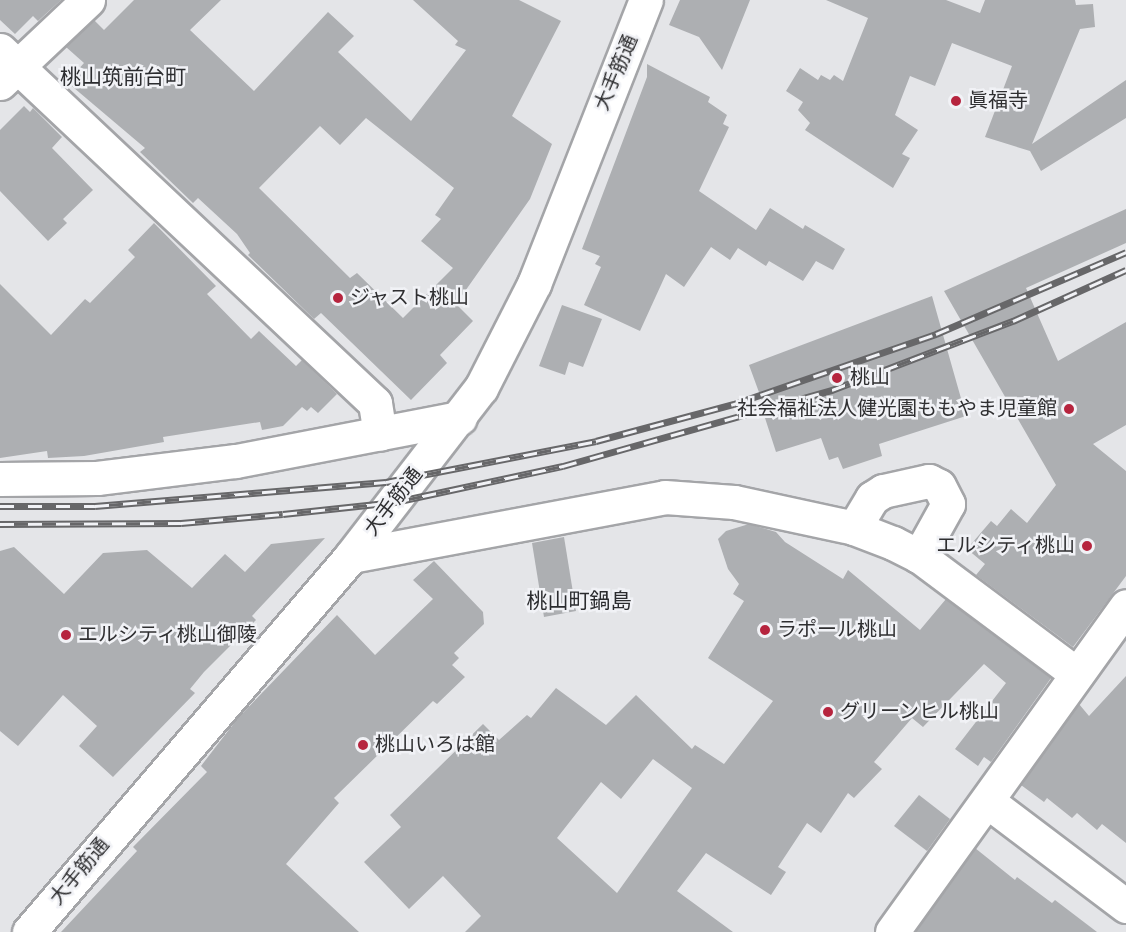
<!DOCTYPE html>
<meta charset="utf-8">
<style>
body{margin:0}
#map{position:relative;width:1126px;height:932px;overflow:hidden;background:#e4e5e8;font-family:"Sofia Sans Condensed","Noto Sans JP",sans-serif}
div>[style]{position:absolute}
.building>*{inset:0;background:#adafb2}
.roads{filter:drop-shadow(2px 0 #a4a5a8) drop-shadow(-2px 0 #a4a5a8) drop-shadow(0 2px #a4a5a8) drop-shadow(0 -2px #a4a5a8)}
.street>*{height:33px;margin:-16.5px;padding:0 16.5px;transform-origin:16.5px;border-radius:16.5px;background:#fff}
.secondary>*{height:33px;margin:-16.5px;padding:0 16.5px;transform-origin:16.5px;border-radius:16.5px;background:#fff}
.rail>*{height:7px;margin-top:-3.5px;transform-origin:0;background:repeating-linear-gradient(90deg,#f1f2f6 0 14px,#676769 0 28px);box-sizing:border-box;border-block:2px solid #676769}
.dots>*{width:16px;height:16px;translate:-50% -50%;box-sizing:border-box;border:3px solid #f1f2f6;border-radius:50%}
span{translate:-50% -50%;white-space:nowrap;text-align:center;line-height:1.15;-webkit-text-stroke:5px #f1f2f6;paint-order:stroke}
.street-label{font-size:20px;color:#2f2f31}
.poi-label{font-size:20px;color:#2f2f31}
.left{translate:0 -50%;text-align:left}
.right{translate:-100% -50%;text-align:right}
.neighbourhood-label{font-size:21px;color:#2b2c2f}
</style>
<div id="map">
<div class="building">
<div style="clip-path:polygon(0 0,61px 0,38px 21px,33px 16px,15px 34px,0 20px)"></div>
<div style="clip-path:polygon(evenodd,134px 0,221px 0,190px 30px,254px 91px,328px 12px,354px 36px,338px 52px,411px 121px,466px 50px,455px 45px,458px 41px,413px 0,519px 0,561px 21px,512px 116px,552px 144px,530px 199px,456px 304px,473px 321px,440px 355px,447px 363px,411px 400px,321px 313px,314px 319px,248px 255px,250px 253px,237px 234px,198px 198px,193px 203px,140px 152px,145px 148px,67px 82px,84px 63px,66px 47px,94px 20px,104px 30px,134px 0,366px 118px,454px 188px,435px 215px,441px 219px,421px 241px,453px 268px,403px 318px,357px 273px,350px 278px,259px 188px,320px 126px,340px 145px,366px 118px)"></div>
<div style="clip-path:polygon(680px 0,750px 0,722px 70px,699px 37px,669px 25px)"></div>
<div style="clip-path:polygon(826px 0,946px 0,980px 13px,985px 0,1075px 0,1076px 5px,1093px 4px,1095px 27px,1080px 29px,1032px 144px,1126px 80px,1126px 118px,1041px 171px,1030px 151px,985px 137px,1012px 66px,952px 43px,935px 86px,910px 76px,895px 115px,918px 130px,902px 154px,910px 158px,893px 188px,805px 130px,810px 123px,798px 110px,803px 102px,786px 91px,800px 68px,818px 80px,821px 75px,830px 80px,834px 75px,843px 81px,868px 18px)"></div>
<div style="clip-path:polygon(647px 64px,710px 97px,708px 102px,727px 115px,723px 124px,729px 127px,699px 191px,756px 230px,770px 208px,803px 229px,805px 225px,845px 249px,833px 270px,816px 261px,803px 281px,769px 261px,766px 266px,738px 248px,730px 260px,711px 247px,684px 287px,666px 274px,640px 331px,584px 305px,601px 267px,595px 264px,600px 256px,582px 249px,647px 77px)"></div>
<div style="clip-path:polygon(24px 106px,30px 112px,33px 108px,62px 137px,52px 148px,93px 190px,63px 219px,67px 223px,48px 241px,0 191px,0 130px)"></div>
<div style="clip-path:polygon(1126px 209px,1126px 243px,1026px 288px,1058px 361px,1126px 322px,1126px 425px,1093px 444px,1126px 471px,1126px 576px,1073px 647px,976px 575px,985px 564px,967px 549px,991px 521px,997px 526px,1011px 509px,1027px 523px,1056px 485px,944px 291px)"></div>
<div style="clip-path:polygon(154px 223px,216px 286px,207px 294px,251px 339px,259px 331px,296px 366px,302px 360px,337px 394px,318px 413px,311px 407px,307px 411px,302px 407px,283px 426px,262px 430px,260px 422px,163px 437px,164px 442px,84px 456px,48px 458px,47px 451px,0 458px,0 284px,51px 335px,85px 299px,90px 303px,135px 257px,128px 250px)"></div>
<div style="clip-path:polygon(932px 296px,966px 416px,879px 444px,882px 456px,843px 469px,838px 457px,829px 460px,821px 438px,776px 452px,765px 418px,768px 417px,749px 365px)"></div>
<div style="clip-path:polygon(562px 305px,602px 319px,583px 367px,569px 362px,565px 375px,539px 366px)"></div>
<div style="clip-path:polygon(evenodd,749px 524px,776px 532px,785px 542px,843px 579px,848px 570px,920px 630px,946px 599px,1051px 678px,991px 762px,984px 757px,978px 766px,955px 749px,1006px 683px,984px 664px,923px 727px,912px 718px,874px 762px,882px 769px,854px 798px,848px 793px,821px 833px,807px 823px,778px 867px,786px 872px,771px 895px,706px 853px,677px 891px,733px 932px,465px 932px,481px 916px,443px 876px,409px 909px,364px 862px,401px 827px,390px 815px,483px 724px,499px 740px,527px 715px,531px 718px,556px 688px,606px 725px,636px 695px,692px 749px,695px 745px,724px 764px,773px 701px,708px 658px,744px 601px,733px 594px,739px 584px,728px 569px,718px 539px,726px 531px,749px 524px,653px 759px,692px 788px,617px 893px,557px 838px,601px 782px,621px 799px,653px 759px)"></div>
<div style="clip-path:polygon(564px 537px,576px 611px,544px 617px,532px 543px)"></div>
<div style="clip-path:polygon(325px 538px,252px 616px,256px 620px,204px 672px,190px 689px,195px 693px,113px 777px,79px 746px,97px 726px,63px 695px,18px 746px,0 731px,0 551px,14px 547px,64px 594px,103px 553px,147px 550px,192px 588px,225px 554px,245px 572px,271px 544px)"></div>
<div style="clip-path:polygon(434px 561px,483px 612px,484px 624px,454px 653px,459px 658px,452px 665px,465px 677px,437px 704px,433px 701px,334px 798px,339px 803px,286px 864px,359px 932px,61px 932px,137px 851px,133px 847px,207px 772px,201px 766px,238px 718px,337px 615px,375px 655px,433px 599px,413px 580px)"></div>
<div style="clip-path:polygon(1126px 676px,1126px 843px,1102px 824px,1097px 830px,1077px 813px,1072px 818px,1047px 798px,1044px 802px,1021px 785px,1079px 704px,1089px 716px)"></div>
<div style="clip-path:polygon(919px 795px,950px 819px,927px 851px,894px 826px)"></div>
<div style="clip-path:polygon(975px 848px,1015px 880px,1017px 877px,1052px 903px,1055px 900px,1097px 932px,915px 932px)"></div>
</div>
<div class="roads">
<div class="street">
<div style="left:0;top:50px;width:515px;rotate:43.27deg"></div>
<div style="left:375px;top:403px;width:31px;rotate:81deg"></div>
<div style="left:0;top:83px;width:121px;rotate:-43.3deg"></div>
<div style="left:0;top:479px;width:97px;rotate:-0.6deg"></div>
<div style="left:97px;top:478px;width:140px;rotate:-7deg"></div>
<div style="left:236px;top:461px;width:228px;rotate:-10.9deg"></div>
<div style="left:854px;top:528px;width:35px;rotate:-59deg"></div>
<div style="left:872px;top:498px;width:13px;rotate:-32deg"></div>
<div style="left:883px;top:491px;width:47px;rotate:-12.3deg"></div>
<div style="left:929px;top:481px;width:11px;rotate:27deg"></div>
<div style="left:939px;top:486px;width:20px;rotate:63deg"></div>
<div style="left:948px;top:504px;width:60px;rotate:119.1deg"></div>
<div style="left:351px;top:556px;width:319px;rotate:-10.6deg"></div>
<div style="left:665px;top:497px;width:69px;rotate:4.1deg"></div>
<div style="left:734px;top:502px;width:123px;rotate:12.2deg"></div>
<div style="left:854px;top:528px;width:42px;rotate:21deg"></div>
<div style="left:893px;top:543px;width:29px;rotate:27deg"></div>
<div style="left:919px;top:556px;width:197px;rotate:36.8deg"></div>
<div style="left:987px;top:801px;width:174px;rotate:37.1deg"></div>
<div style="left:892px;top:932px;width:401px;rotate:-54.3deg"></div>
</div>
<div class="secondary">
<div style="left:29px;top:932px;width:495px;rotate:-49.4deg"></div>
<div style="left:351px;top:556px;width:212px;rotate:-52.3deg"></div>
<div style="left:481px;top:388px;width:117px;rotate:-63deg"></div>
<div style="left:534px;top:284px;width:305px;rotate:-68.5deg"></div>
</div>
</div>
<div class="rail">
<div style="left:0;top:506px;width:95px"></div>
<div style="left:95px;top:506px;width:292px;rotate:-4.7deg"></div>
<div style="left:386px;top:482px;width:214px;rotate:-11deg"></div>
<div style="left:596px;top:441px;width:143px;rotate:-15deg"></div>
<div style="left:734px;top:404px;width:214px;rotate:-19.1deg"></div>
<div style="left:936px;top:334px;width:207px;rotate:-23.3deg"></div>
<div style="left:0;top:524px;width:181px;rotate:-0.3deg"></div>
<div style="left:181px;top:523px;width:102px;rotate:-5deg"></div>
<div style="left:283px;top:514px;width:113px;rotate:-6.1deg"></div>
<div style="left:395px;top:502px;width:172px;rotate:-12.1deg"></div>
<div style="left:563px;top:466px;width:280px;rotate:-15.8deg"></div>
<div style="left:832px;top:390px;width:194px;rotate:-20.9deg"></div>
<div style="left:1013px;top:321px;width:124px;rotate:-24.3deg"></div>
</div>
<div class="dots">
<div style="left:956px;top:101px;background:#b6243e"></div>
<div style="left:338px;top:298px;background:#b6243e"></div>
<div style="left:837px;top:378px;background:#b6243e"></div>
<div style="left:1069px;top:409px;background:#b6243e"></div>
<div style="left:1087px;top:546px;background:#b6243e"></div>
<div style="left:765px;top:630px;background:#b6243e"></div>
<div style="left:66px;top:635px;background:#b6243e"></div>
<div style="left:828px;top:712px;background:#b6243e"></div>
<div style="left:363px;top:745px;background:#b6243e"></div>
</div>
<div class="street-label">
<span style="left:617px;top:73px;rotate:-67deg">大手筋通</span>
<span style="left:394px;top:502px;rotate:-52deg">大手筋通</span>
<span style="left:80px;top:872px;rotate:-50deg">大手筋通</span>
</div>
<div class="poi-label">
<span class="left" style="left:968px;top:101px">眞福寺</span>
<span class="left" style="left:350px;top:298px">ジャスト桃山</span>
<span class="left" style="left:850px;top:378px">桃山</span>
<span class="right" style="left:1057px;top:409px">社会福祉法人健光園ももやま児童館</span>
<span class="right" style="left:1075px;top:546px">エルシティ桃山</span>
<span class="left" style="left:777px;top:630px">ラポール桃山</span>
<span class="left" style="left:78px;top:635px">エルシティ桃山御陵</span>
<span class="left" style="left:840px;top:712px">グリーンヒル桃山</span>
<span class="left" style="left:375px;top:745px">桃山いろは館</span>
</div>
<div class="neighbourhood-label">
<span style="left:123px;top:78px">桃山筑前台町</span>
<span style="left:579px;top:602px">桃山町鍋島</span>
</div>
</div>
